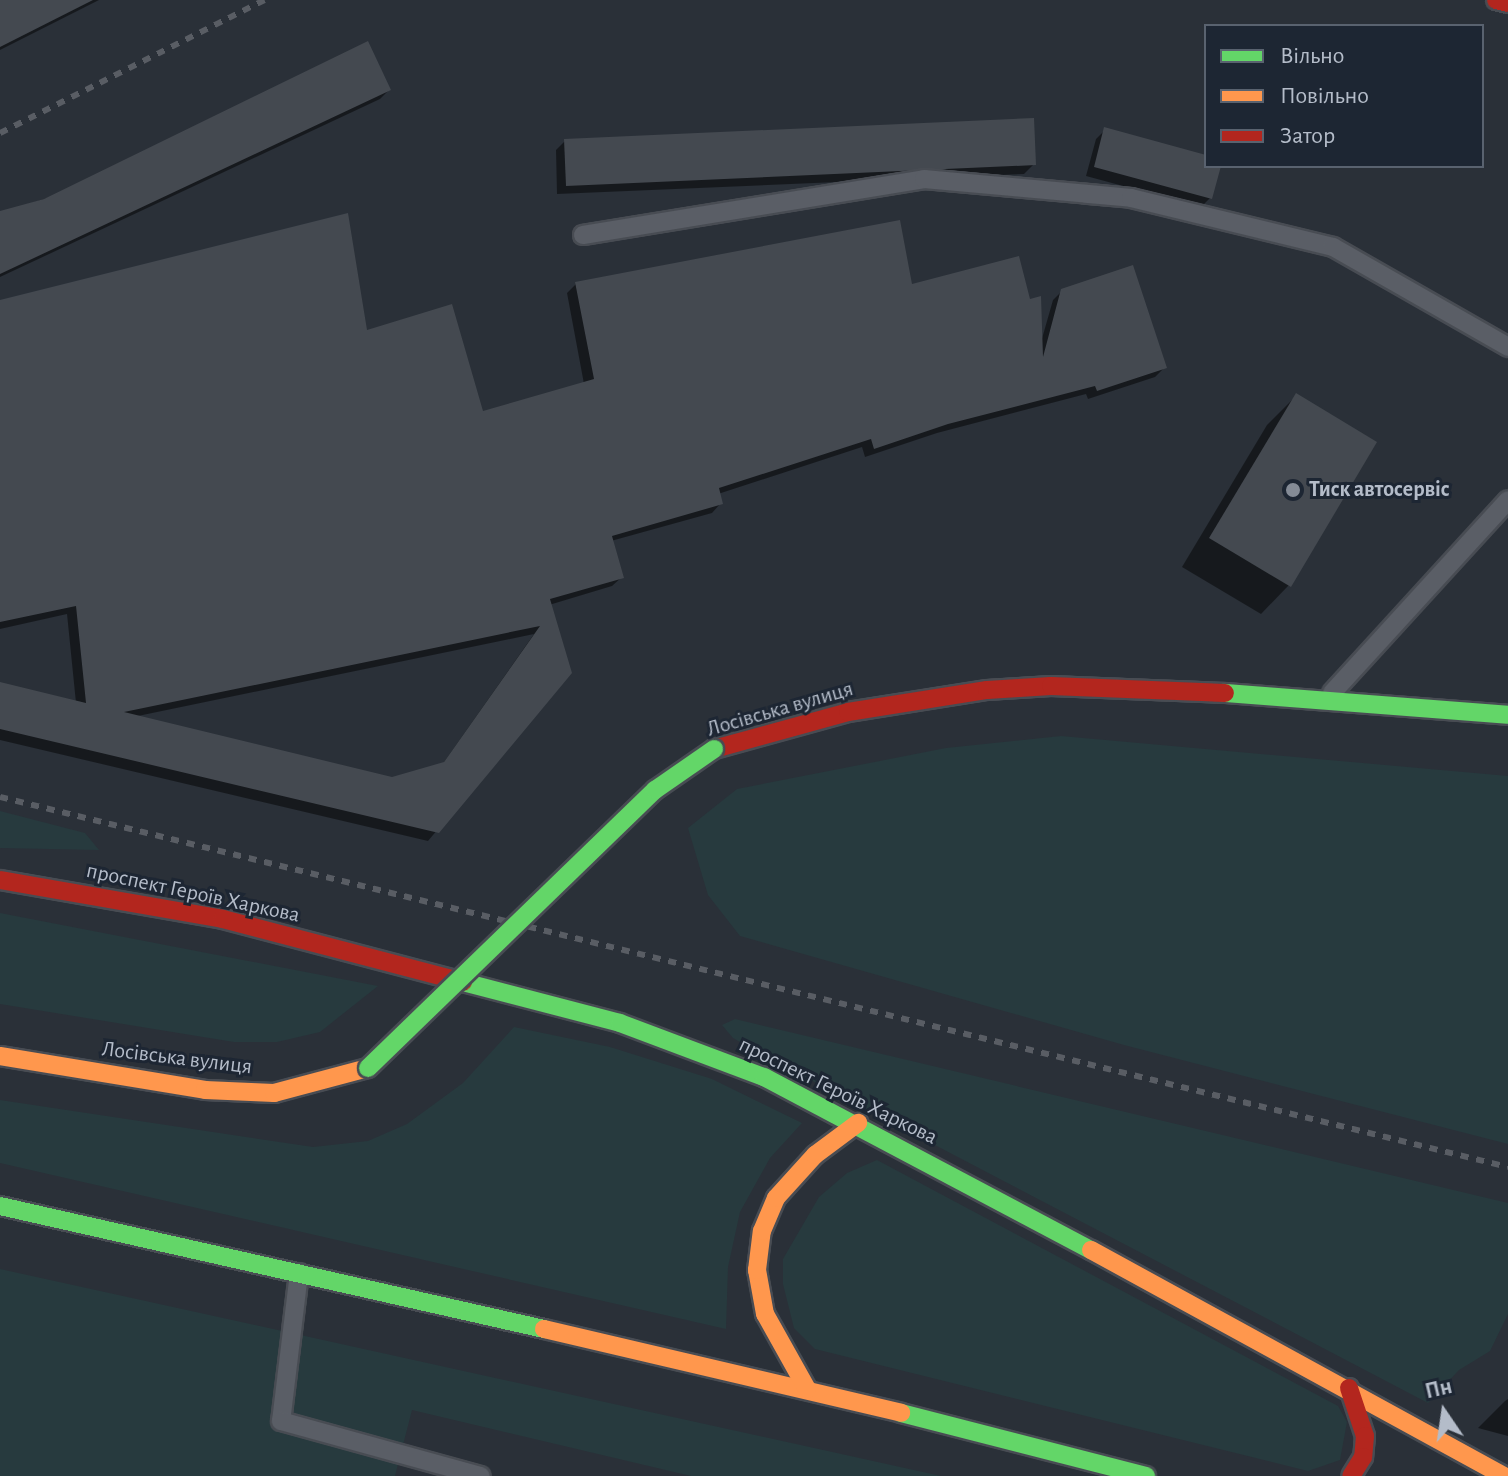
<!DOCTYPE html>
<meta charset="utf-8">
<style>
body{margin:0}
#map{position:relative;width:1508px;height:1476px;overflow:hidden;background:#2a3038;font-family:"Alegreya Sans",sans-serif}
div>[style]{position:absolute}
.green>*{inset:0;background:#273a3e}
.shadow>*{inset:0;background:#0007}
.building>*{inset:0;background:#444950}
.roads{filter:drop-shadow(2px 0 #484c53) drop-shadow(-2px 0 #484c53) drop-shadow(0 2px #484c53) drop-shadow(0 -2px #484c53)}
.lane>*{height:18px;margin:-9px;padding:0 9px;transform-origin:9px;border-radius:9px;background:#5a5e66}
.fast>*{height:18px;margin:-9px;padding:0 9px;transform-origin:9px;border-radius:9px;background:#63d668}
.slow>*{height:18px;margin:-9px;padding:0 9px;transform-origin:9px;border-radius:9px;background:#ff974d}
.jam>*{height:18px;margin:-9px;padding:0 9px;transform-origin:9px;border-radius:9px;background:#b3261e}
.rail>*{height:6px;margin-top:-3px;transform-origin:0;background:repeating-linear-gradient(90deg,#595d64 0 8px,transparent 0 16px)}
.bridges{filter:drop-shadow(2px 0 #484c53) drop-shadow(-2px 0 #484c53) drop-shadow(0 2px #484c53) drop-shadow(0 -2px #484c53)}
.fast-bridge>*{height:18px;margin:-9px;padding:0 9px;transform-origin:9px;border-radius:9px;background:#63d668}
.dots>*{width:22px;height:22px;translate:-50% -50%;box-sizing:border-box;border:4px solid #1d2633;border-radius:50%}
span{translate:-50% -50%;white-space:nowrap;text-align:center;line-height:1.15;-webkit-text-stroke:6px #1d2633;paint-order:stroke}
.poi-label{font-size:22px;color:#b4bcc9;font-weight:700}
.left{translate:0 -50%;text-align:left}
.street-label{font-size:22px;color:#b4bcc9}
.legend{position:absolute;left:1204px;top:24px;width:280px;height:144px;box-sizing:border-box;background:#1d2633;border:2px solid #59626f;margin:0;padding:10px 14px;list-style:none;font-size:24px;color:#b4bcc9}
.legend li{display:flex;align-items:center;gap:16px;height:40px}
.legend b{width:40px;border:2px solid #59626f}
.north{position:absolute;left:1404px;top:1372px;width:80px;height:80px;-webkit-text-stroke:6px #1d2633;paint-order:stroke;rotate:347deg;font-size:22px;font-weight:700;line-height:32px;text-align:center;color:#b4bcc9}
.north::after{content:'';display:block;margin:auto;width:28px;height:36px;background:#b4bcc9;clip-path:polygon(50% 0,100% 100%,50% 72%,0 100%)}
</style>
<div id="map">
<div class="green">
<div style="clip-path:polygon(1061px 736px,1508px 776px,1508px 1144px,1124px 1045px,740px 936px,708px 895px,688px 828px,737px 789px,946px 748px)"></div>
<div style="clip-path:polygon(0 811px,85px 833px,99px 850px,0 848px)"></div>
<div style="clip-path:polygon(0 913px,378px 986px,320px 1032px,277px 1042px,234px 1042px,0 1004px)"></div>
<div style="clip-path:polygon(735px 1019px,1508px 1203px,1508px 1314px,1490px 1351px,1459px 1370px,1428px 1403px,761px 1054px,733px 1038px,722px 1025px)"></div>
<div style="clip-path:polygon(514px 1027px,610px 1047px,712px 1079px,802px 1123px,770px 1158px,740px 1212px,728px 1267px,726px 1329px,0 1163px,0 1100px,313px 1147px,368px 1141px,407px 1124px,463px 1083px)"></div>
<div style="clip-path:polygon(877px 1160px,1338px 1406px,1347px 1422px,1340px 1460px,1308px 1471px,815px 1349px,794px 1328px,783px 1284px,783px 1259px,819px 1197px,847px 1173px)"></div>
<div style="clip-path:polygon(0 1269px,941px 1476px,691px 1476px,412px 1410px,395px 1476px,0 1476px)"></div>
</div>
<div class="shadow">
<div style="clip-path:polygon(0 0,99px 0,0 50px)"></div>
<div style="clip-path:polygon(389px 90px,380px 99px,0 277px,0 213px)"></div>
<div style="clip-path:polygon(1105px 130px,1206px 157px,1206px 166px,1219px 166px,1210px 198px,1201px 207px,1086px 176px,1096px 139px)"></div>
<div style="clip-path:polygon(565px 141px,1034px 164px,1024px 174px,557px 194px,556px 150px)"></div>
<div style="clip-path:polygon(evenodd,576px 284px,911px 286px,1041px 342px,1053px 300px,1062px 291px,1164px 368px,1155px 377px,1088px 399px,1086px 394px,937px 433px,865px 457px,862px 447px,718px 494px,721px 503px,712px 513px,611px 541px,622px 577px,612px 586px,549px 605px,569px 673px,428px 841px,0 740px,0 684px,76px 703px,67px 614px,0 629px,0 302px,366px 332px,482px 414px,584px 384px,567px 293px,576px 284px,534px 634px,442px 765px,392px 779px,133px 717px,534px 634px)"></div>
<div style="clip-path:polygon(1296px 396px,1289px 585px,1261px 614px,1182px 567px,1267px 425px)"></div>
<div style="clip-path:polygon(1508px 1399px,1508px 1436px,1478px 1428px,1505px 1401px)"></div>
</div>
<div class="building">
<div style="clip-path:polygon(0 0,93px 0,0 47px)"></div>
<div style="clip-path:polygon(368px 41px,391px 90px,0 274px,0 211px,44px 199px)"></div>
<div style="clip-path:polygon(1034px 118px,1036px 165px,566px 186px,564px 139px)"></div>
<div style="clip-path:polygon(1104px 127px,1206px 155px,1206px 166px,1221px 166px,1212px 199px,1094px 167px)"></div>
<div style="clip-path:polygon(evenodd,348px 213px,367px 330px,452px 304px,483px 411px,594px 379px,575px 282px,900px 220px,912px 284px,1019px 256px,1030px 299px,1041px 296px,1043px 357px,1061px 289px,1133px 265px,1167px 368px,1097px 391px,1095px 386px,948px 424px,874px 449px,871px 439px,719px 488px,723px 504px,612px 536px,624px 578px,550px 599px,572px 673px,439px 833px,0 729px,0 682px,86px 703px,76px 606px,0 622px,0 300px,348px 213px,540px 626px,444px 762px,392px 777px,124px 712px,540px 626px)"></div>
<div style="clip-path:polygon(1296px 393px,1377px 442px,1291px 587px,1209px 538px)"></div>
</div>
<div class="roads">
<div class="lane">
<div style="left:583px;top:235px;width:346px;rotate:-9.3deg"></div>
<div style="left:924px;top:179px;width:208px;rotate:5.2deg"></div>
<div style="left:1131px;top:198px;width:208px;rotate:13.6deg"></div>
<div style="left:1333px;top:247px;width:202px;rotate:29.7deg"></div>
<div style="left:1332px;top:693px;width:261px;rotate:-47.6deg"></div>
<div style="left:299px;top:1273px;width:149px;rotate:96.9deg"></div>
<div style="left:281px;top:1421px;width:207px;rotate:15.4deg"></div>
</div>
<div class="fast">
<div style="left:1225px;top:693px;width:284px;rotate:4.4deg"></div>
<div style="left:463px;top:982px;width:162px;rotate:14.6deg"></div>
<div style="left:620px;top:1023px;width:154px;rotate:20.6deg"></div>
<div style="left:764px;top:1077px;width:370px;rotate:27.9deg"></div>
<div style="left:0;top:1206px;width:558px;rotate:12.74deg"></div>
<div style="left:901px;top:1413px;width:253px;rotate:14.4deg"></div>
</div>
<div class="slow">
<div style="left:0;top:1056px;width:208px;rotate:9.4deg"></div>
<div style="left:205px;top:1090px;width:69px;rotate:2.5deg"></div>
<div style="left:274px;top:1093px;width:97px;rotate:-14.9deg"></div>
<div style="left:1091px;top:1250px;width:471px;rotate:28.7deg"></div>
<div style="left:544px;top:1329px;width:367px;rotate:13.2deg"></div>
<div style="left:807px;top:1389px;width:86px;rotate:-119.2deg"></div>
<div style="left:765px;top:1314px;width:45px;rotate:-100.3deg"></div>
<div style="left:757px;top:1270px;width:39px;rotate:-83deg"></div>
<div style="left:762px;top:1231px;width:36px;rotate:-67deg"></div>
<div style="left:776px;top:1198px;width:58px;rotate:-47.8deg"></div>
<div style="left:815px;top:1155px;width:54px;rotate:-36.7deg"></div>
</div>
<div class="jam">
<div style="left:1496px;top:0;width:12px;rotate:14deg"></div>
<div style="left:714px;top:749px;width:139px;rotate:-15.4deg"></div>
<div style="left:848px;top:712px;width:141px;rotate:-9deg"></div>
<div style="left:987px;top:690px;width:64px;rotate:-3.6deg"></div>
<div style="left:1051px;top:686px;width:174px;rotate:2.3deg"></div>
<div style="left:0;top:880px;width:226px;rotate:9.9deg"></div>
<div style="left:223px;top:919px;width:248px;rotate:14.7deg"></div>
<div style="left:1349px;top:1388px;width:51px;rotate:71.6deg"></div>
<div style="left:1365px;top:1436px;width:21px;rotate:95deg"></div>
<div style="left:1363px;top:1457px;width:22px;rotate:122deg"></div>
</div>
</div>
<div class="rail">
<div style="left:0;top:133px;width:296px;rotate:-26.7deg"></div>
<div style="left:0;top:797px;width:1553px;rotate:13.79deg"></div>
</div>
<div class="bridges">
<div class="fast-bridge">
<div style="left:368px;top:1068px;width:400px;rotate:-44.1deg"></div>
<div style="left:655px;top:790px;width:72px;rotate:-34.8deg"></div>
</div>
</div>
<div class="dots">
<div style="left:1293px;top:490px;background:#848b96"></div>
</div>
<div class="poi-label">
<span class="left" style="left:1309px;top:490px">Тиск автосервіс</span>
</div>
<div class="street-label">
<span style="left:780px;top:709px;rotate:-16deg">Лосівська вулиця</span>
<span style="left:193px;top:893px;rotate:12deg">проспект Героїв Харкова</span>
<span style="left:177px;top:1058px;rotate:7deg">Лосівська вулиця</span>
<span style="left:838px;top:1091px;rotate:26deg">проспект Героїв Харкова</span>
</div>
<ul class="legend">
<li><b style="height:10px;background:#63d668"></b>Вільно</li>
<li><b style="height:10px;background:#ff974d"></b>Повільно</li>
<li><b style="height:10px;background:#b3261e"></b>Затор</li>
</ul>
<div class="north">Пн</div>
</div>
